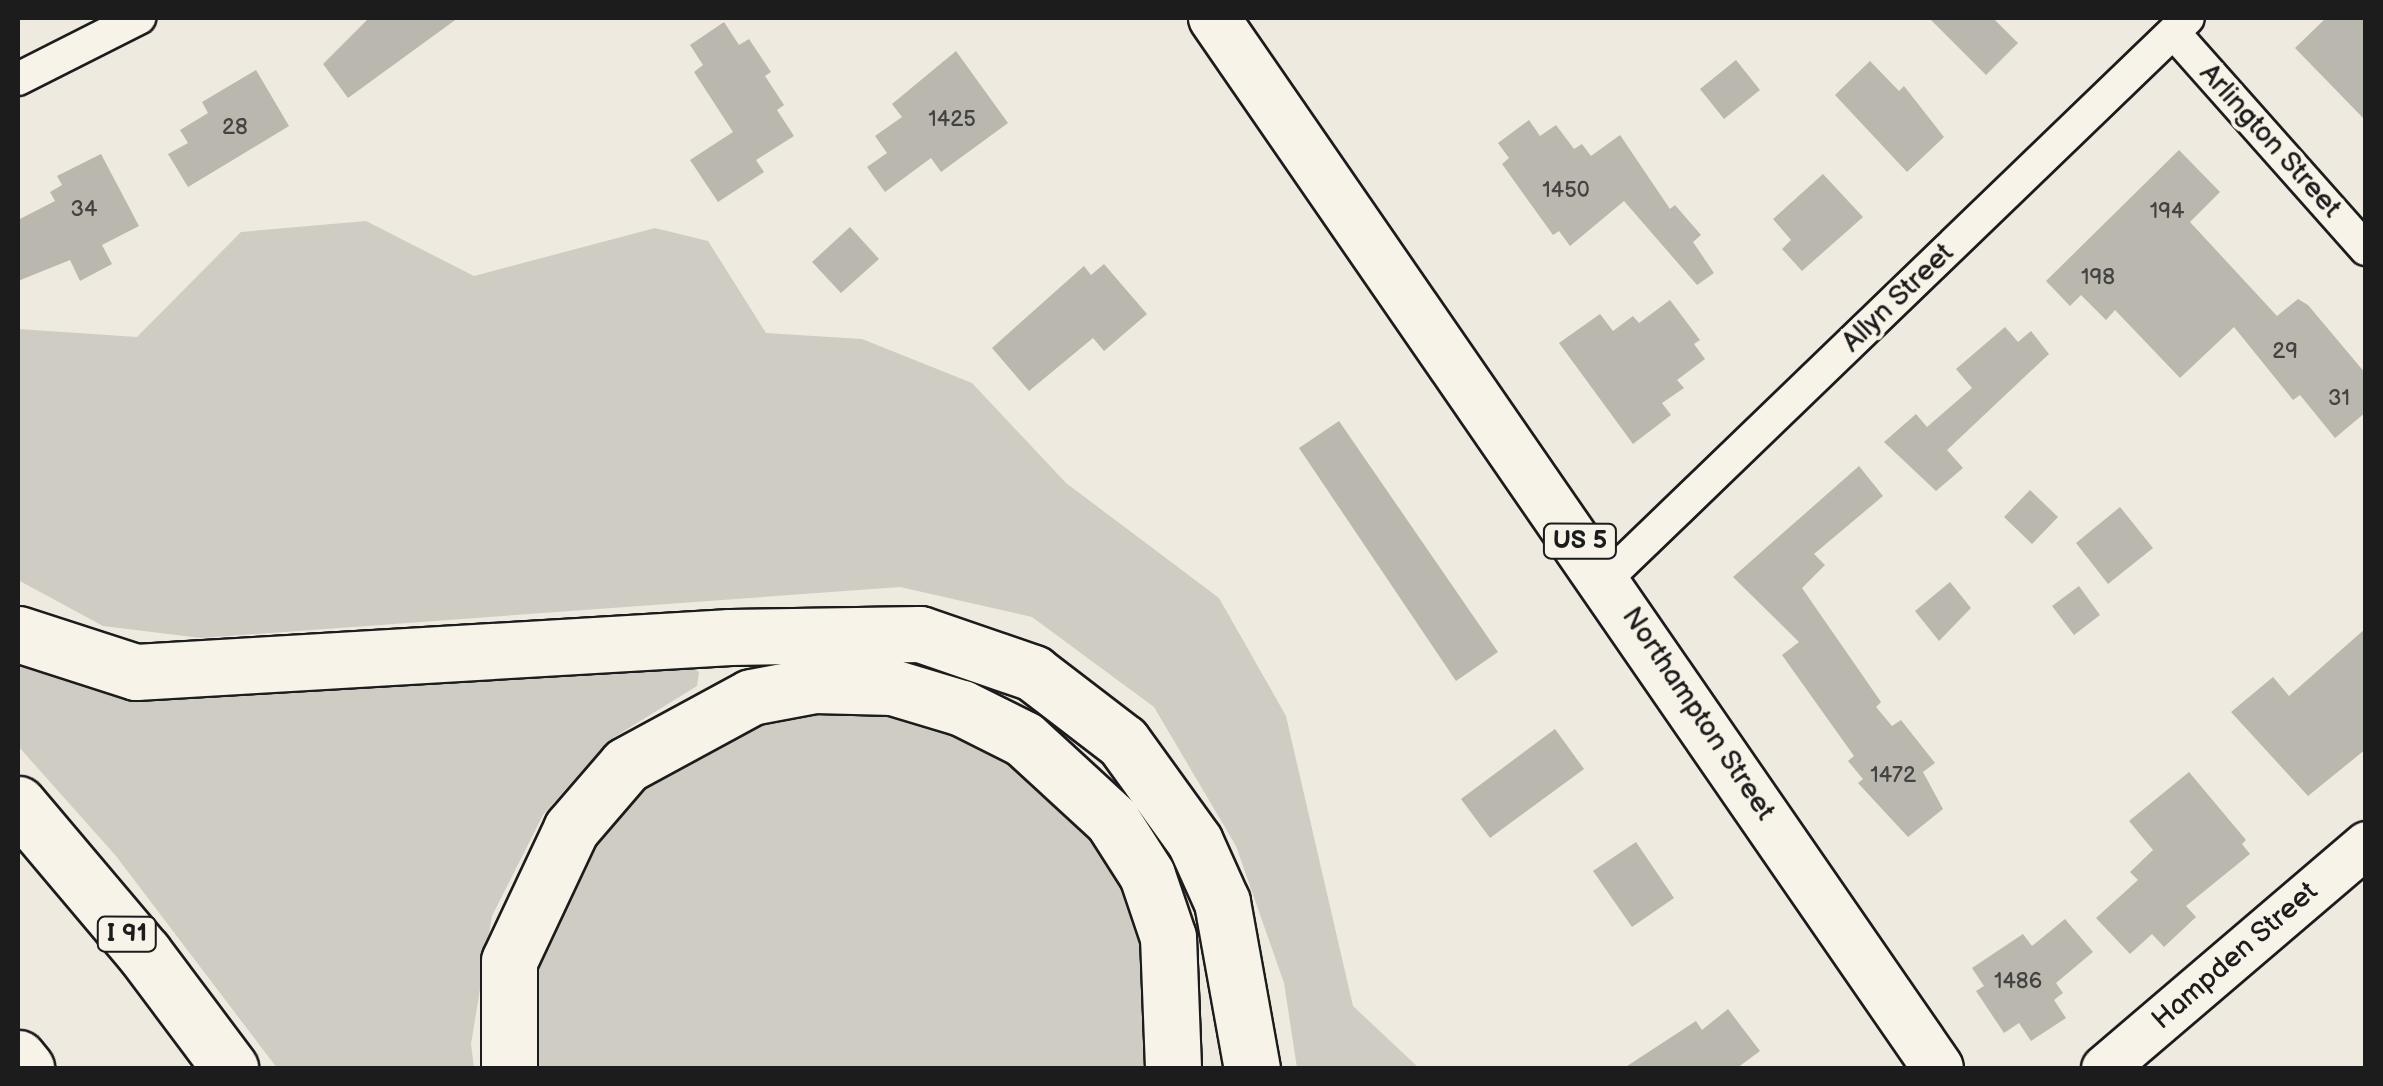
<!DOCTYPE html>
<style>
body{margin:0}
#map{position:relative;width:2383px;height:1086px;overflow:hidden;background:#eeeae0;font-family:"Balsamiq Sans",sans-serif}
div>[style]{position:absolute}
.green>*{inset:0;background:#cfccc3}
.building>*{inset:0;background:#bab7af}
.roads{filter:drop-shadow(2px 0 #1c1c1c) drop-shadow(-2px 0 #1c1c1c) drop-shadow(0 2px #1c1c1c) drop-shadow(0 -2px #1c1c1c)}
.minor>*{height:32px;margin:-16px;padding:0 16px;transform-origin:16px;border-radius:16px;background:#f7f3e8}
.secondary>*{height:45px;margin:-22.5px;padding:0 22.5px;transform-origin:22.5px;border-radius:22.5px;background:#f7f3e8}
.primary>*{height:50px;margin:-25px;padding:0 25px;transform-origin:25px;border-radius:25px;background:#f7f3e8}
.motorway>*{height:55px;margin:-27.5px;padding:0 27.5px;transform-origin:27.5px;border-radius:27.5px;background:#f7f3e8}
span{translate:-50% -50%;white-space:nowrap;text-align:center;line-height:1.15;-webkit-text-stroke:8px #f7f3e8;paint-order:stroke}
.number-label{font-size:22px;color:#444341}
.number-label span{-webkit-text-stroke-width:0}
.shield-label span{padding:2px 8px;background:#f7f3e8;border:2px solid;border-radius:8px;-webkit-text-stroke-width:0}
.shield-label{font-size:25px;color:#1c1c1c;font-weight:700}
.street-label{font-size:28px;color:#1c1c1c}
.frame{position:absolute;inset:0;border:20px solid #1c1c1c;pointer-events:none}
</style>
<div id="map">
<div class="green">
<div style="clip-path:polygon(366px 221px,474px 276px,655px 228px,708px 241px,766px 333px,862px 339px,972px 383px,1066px 483px,1219px 598px,1286px 716px,1353px 1006px,1419px 1068px,1297px 1068px,1284px 983px,1236px 846px,1154px 707px,1032px 617px,900px 587px,201px 638px,103px 626px,18px 580px,18px 329px,137px 337px,241px 232px)"></div>
<div style="clip-path:polygon(18px 657px,682px 662px,699px 672px,697px 686px,608px 741px,543px 815px,492px 916px,471px 1044px,474px 1068px,277px 1068px,116px 856px,18px 746px)"></div>
<div style="clip-path:polygon(874px 705px,989px 744px,1083px 825px,1138px 917px,1154px 969px,1154px 1068px,528px 1068px,533px 958px,557px 898px,632px 781px,743px 720px)"></div>
</div>
<div class="building">
<div style="clip-path:polygon(369px 18px,458px 18px,348px 98px,323px 64px)"></div>
<div style="clip-path:polygon(1929px 18px,1993px 18px,2018px 43px,1986px 75px)"></div>
<div style="clip-path:polygon(2326px 18px,2366px 18px,2366px 121px,2295px 48px)"></div>
<div style="clip-path:polygon(724px 22px,739px 45px,749px 39px,771px 72px,765px 76px,784px 105px,777px 110px,794px 136px,756px 160px,764px 172px,718px 202px,690px 160px,733px 132px,694px 72px,703px 65px,690px 45px)"></div>
<div style="clip-path:polygon(956px 51px,1008px 123px,941px 172px,931px 158px,885px 192px,867px 167px,887px 153px,875px 136px,902px 117px,892px 104px)"></div>
<div style="clip-path:polygon(1736px 60px,1760px 90px,1724px 119px,1700px 89px)"></div>
<div style="clip-path:polygon(1870px 61px,1899px 91px,1904px 86px,1944px 137px,1907px 172px,1835px 95px)"></div>
<div style="clip-path:polygon(256px 70px,289px 126px,188px 187px,168px 154px,188px 143px,180px 130px,208px 113px,202px 102px)"></div>
<div style="clip-path:polygon(1529px 120px,1540px 136px,1556px 125px,1574px 149px,1582px 144px,1591px 156px,1620px 135px,1670px 209px,1675px 205px,1701px 235px,1693px 242px,1714px 273px,1697px 285px,1624px 201px,1570px 246px,1559px 231px,1553px 235px,1502px 164px,1509px 158px,1498px 143px)"></div>
<div style="clip-path:polygon(2179px 150px,2220px 192px,2190px 222px,2277px 316px,2298px 299px,2308px 305px,2366px 374px,2366px 412px,2335px 438px,2300px 395px,2293px 400px,2234px 327px,2180px 378px,2115px 310px,2106px 320px,2081px 295px,2070px 306px,2046px 281px)"></div>
<div style="clip-path:polygon(101px 154px,139px 226px,102px 245px,112px 264px,80px 281px,70px 260px,18px 281px,18px 220px,55px 201px,50px 192px,62px 185px,57px 176px)"></div>
<div style="clip-path:polygon(1823px 174px,1863px 217px,1802px 271px,1782px 249px,1791px 240px,1773px 219px)"></div>
<div style="clip-path:polygon(850px 227px,879px 259px,841px 293px,812px 262px)"></div>
<div style="clip-path:polygon(1104px 264px,1147px 314px,1104px 351px,1093px 338px,1029px 391px,992px 348px,1084px 266px,1091px 275px)"></div>
<div style="clip-path:polygon(1670px 300px,1700px 340px,1694px 344px,1705px 359px,1677px 380px,1684px 388px,1662px 403px,1671px 415px,1633px 444px,1559px 343px,1600px 314px,1613px 331px,1633px 316px,1639px 323px)"></div>
<div style="clip-path:polygon(2005px 327px,2018px 342px,2031px 331px,2049px 354px,1947px 450px,1963px 468px,1936px 491px,1884px 442px,1916px 414px,1927px 427px,1972px 388px,1956px 369px)"></div>
<div style="clip-path:polygon(1339px 421px,1498px 652px,1456px 681px,1299px 448px)"></div>
<div style="clip-path:polygon(1859px 466px,1883px 496px,1814px 554px,1825px 565px,1802px 588px,1881px 702px,1876px 707px,1892px 726px,1901px 720px,1935px 763px,1923px 772px,1943px 809px,1908px 837px,1858px 783px,1863px 779px,1848px 761px,1854px 756px,1782px 655px,1799px 642px,1733px 577px)"></div>
<div style="clip-path:polygon(2030px 490px,2058px 517px,2032px 544px,2004px 517px)"></div>
<div style="clip-path:polygon(2120px 507px,2153px 548px,2108px 584px,2076px 543px)"></div>
<div style="clip-path:polygon(1950px 582px,1971px 608px,1939px 641px,1915px 611px)"></div>
<div style="clip-path:polygon(2079px 586px,2100px 615px,2074px 635px,2052px 606px)"></div>
<div style="clip-path:polygon(2366px 628px,2366px 749px,2308px 796px,2231px 712px,2273px 677px,2289px 696px)"></div>
<div style="clip-path:polygon(1555px 729px,1584px 769px,1490px 838px,1461px 799px)"></div>
<div style="clip-path:polygon(2189px 772px,2246px 840px,2242px 844px,2250px 854px,2186px 906px,2196px 917px,2164px 947px,2152px 934px,2130px 954px,2096px 918px,2138px 880px,2130px 872px,2153px 850px,2129px 821px)"></div>
<div style="clip-path:polygon(1636px 842px,1674px 898px,1632px 927px,1593px 871px)"></div>
<div style="clip-path:polygon(2065px 919px,2093px 952px,2056px 983px,2063px 993px,2054px 1000px,2066px 1018px,2031px 1041px,2019px 1023px,2004px 1033px,1976px 991px,1984px 986px,1972px 968px,2023px 934px,2032px 946px)"></div>
<div style="clip-path:polygon(1728px 1009px,1760px 1051px,1737px 1068px,1624px 1068px,1696px 1021px,1702px 1030px)"></div>
</div>
<div class="roads">
<div class="minor">
<div style="left:2174px;top:33px;width:289px;rotate:48.4deg"></div>
<div style="left:18px;top:79px;width:136px;rotate:-26.8deg"></div>
<div style="left:1606px;top:579px;width:808px;rotate:-43.95deg"></div>
</div>
<div class="secondary">
<div style="left:2104px;top:1068px;width:345px;rotate:-40.5deg"></div>
</div>
<div class="primary">
<div style="left:1214px;top:18px;width:1275px;rotate:55.41deg"></div>
</div>
<div class="motorway">
<div style="left:18px;top:634px;width:124px;rotate:17.9deg"></div>
<div style="left:136px;top:672px;width:595px;rotate:-3.37deg"></div>
<div style="left:730px;top:637px;width:190px;rotate:-0.9deg"></div>
<div style="left:920px;top:634px;width:120px;rotate:19deg"></div>
<div style="left:1033px;top:673px;width:113px;rotate:37.5deg"></div>
<div style="left:1123px;top:742px;width:123px;rotate:54.2deg"></div>
<div style="left:1195px;top:842px;width:66px;rotate:65.8deg"></div>
<div style="left:1222px;top:902px;width:169px;rotate:79.8deg"></div>
<div style="left:18px;top:804px;width:195px;rotate:49.8deg"></div>
<div style="left:144px;top:953px;width:144px;rotate:53.2deg"></div>
<div style="left:18px;top:1058px;width:13px;rotate:51deg"></div>
<div style="left:509px;top:1068px;width:107px;rotate:-90deg"></div>
<div style="left:509px;top:961px;width:146px;rotate:-64.8deg"></div>
<div style="left:571px;top:829px;width:84px;rotate:-49.3deg"></div>
<div style="left:626px;top:765px;width:142px;rotate:-28.5deg"></div>
<div style="left:751px;top:697px;width:65px;rotate:-10.6deg"></div>
<div style="left:815px;top:685px;width:77px;rotate:1.5deg"></div>
<div style="left:892px;top:687px;width:73px;rotate:16.7deg"></div>
<div style="left:962px;top:708px;width:69px;rotate:26.6deg"></div>
<div style="left:1024px;top:739px;width:120px;rotate:42.6deg"></div>
<div style="left:1112px;top:820px;width:65px;rotate:57.5deg"></div>
<div style="left:1147px;top:875px;width:65px;rotate:71.3deg"></div>
<div style="left:1168px;top:937px;width:131px;rotate:87.8deg"></div>
</div>
</div>
<div class="number-label">
<span style="left:952px;top:120px">1425</span>
<span style="left:235px;top:128px">28</span>
<span style="left:1566px;top:191px">1450</span>
<span style="left:84px;top:210px">34</span>
<span style="left:2167px;top:212px">194</span>
<span style="left:2098px;top:278px">198</span>
<span style="left:2285px;top:352px">29</span>
<span style="left:2339px;top:399px">31</span>
<span style="left:1893px;top:776px">1472</span>
<span style="left:2018px;top:982px">1486</span>
</div>
<div class="shield-label">
<span style="left:1580px;top:541px">US 5</span>
<span style="left:127px;top:934px">I 91</span>
</div>
<div class="street-label">
<span style="left:2270px;top:141px;rotate:48deg">Arlington Street</span>
<span style="left:1898px;top:298px;rotate:-44deg">Allyn Street</span>
<span style="left:1698px;top:714px;rotate:56deg">Northampton Street</span>
<span style="left:2235px;top:956px;rotate:-41deg">Hampden Street</span>
</div>
<div class="frame"></div>
</div>
